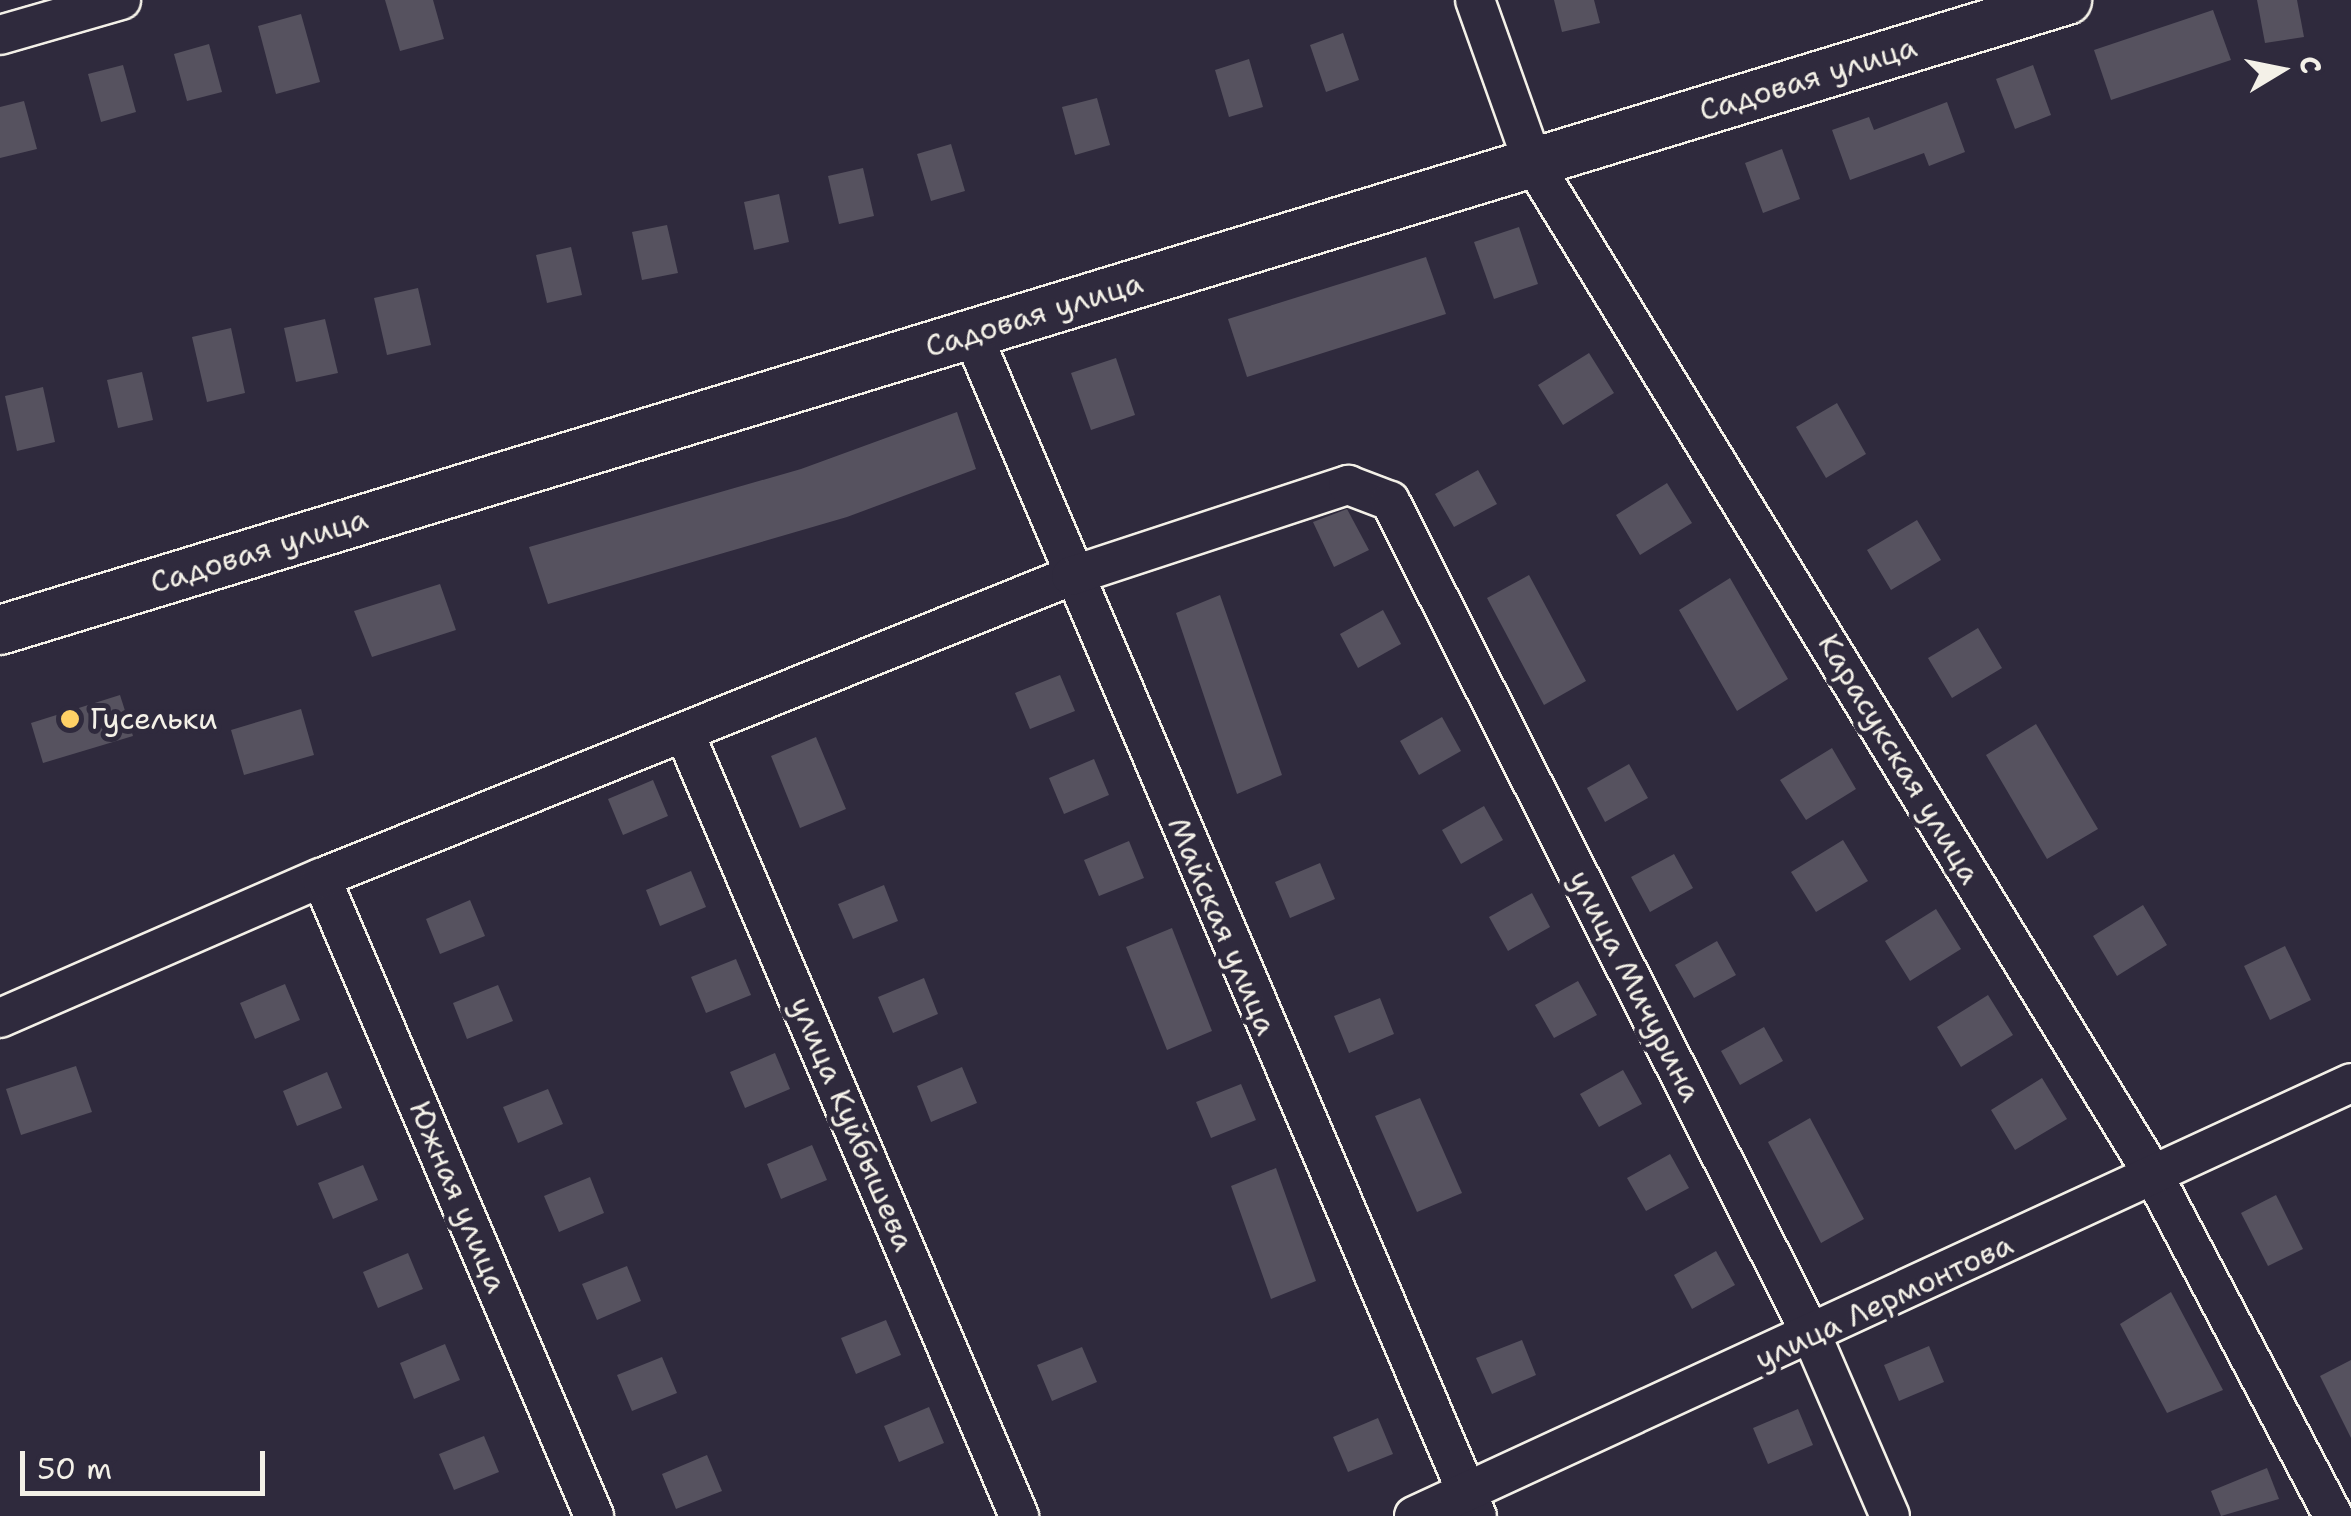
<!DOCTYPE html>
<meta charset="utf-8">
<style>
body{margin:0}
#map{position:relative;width:2351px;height:1516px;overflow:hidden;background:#2f2a3d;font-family:"Shantell Sans",sans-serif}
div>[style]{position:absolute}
.building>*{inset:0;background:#56525f}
.roads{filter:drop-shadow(2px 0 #f4f1e8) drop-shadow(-2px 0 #f4f1e8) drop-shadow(0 2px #f4f1e8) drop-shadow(0 -2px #f4f1e8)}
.minor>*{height:38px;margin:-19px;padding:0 19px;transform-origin:19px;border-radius:19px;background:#2f2a3d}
.tertiary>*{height:48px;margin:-24px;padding:0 24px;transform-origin:24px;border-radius:24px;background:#2f2a3d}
.dots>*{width:28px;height:28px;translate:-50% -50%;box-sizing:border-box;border:5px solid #2f2a3d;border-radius:50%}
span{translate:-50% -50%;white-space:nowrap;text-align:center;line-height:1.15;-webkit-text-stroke:10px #2f2a3d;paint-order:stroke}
.street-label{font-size:30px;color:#f4f1e8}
.poi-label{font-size:30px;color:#f4f1e8}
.left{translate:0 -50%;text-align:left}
.north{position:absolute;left:2231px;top:20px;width:100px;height:100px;-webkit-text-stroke:8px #2f2a3d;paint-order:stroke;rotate:80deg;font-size:28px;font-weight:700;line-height:40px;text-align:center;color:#f4f1e8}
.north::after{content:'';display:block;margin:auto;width:35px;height:45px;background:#f4f1e8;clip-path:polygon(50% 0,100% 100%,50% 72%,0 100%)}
.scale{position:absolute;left:20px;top:1451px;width:245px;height:45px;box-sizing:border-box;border:5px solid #f4f1e8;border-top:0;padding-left:12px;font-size:30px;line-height:35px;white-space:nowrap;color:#f4f1e8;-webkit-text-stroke:8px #2f2a3d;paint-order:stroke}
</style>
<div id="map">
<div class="building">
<div style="clip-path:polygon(385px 0,433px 0,444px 39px,400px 51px)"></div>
<div style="clip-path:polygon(1554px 0,1594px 0,1600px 23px,1562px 32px)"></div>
<div style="clip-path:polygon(2257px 0,2297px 0,2304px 37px,2265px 43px)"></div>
<div style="clip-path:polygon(2213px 10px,2231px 60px,2111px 100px,2094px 50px)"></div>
<div style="clip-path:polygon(301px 14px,320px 82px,276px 94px,258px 26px)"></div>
<div style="clip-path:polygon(1343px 33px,1359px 80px,1326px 92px,1310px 45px)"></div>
<div style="clip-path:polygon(209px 44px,222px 92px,187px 101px,174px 54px)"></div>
<div style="clip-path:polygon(1249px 59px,1263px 107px,1229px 117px,1215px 70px)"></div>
<div style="clip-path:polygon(123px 65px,136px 112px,101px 122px,88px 74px)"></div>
<div style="clip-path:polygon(2033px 65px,2051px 115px,2015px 129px,1996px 79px)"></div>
<div style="clip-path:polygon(1097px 98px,1110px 145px,1075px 155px,1062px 107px)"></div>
<div style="clip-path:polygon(24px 101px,37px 149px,0 158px,0 107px)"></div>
<div style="clip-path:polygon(1947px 102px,1965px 152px,1929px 166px,1924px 153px,1850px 180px,1832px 130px,1869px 117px,1874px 130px)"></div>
<div style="clip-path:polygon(951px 144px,965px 191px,931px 201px,917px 154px)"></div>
<div style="clip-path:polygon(1782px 149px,1800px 199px,1763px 213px,1745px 163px)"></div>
<div style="clip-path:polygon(863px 168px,874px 216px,839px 224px,828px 176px)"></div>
<div style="clip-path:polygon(779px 194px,789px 242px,754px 250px,744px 202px)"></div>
<div style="clip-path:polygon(667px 225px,678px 273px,642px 280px,632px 232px)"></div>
<div style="clip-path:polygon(1519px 227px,1538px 284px,1494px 299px,1474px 242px)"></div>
<div style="clip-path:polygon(571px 247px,582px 295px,547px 303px,536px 255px)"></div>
<div style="clip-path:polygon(1426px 257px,1446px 314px,1247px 377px,1228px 319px)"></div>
<div style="clip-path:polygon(418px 288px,431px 345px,387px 355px,374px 298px)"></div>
<div style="clip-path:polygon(325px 319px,338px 373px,296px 382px,284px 328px)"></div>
<div style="clip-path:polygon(231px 328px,245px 393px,207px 402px,192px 337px)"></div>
<div style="clip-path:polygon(1589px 353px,1614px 393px,1563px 425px,1538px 385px)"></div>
<div style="clip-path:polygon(1116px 358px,1135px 415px,1091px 430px,1071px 373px)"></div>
<div style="clip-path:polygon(142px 372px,153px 420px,118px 428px,107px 380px)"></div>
<div style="clip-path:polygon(43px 387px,55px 442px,17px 451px,5px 396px)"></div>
<div style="clip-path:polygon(1837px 403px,1866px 454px,1826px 478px,1796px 427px)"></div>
<div style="clip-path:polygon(957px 412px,976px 469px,847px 517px,548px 604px,529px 547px,801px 469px)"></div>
<div style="clip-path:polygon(1478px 470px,1497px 504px,1454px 527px,1435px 494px)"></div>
<div style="clip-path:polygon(1667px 483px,1692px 523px,1640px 555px,1616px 515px)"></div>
<div style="clip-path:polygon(1347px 509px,1369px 550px,1334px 567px,1313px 522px)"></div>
<div style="clip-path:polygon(1917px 520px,1941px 560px,1891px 590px,1867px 550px)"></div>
<div style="clip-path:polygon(1529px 575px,1586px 681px,1544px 705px,1487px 598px)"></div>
<div style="clip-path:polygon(1730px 578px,1788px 679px,1737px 711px,1679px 610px)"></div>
<div style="clip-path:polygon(440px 584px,456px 630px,372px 657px,354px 611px)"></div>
<div style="clip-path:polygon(1220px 595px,1282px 775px,1237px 794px,1176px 613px)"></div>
<div style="clip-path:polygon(1383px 610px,1401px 644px,1358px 668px,1340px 634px)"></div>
<div style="clip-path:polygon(1978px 628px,2002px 668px,1952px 698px,1928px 658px)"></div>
<div style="clip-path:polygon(1060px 675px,1075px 711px,1030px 729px,1015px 693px)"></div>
<div style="clip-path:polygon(120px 695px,133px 736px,43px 763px,31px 723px)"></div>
<div style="clip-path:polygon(301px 709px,314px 755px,244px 775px,231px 730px)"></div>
<div style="clip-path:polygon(1442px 717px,1461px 751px,1419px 775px,1400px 741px)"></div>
<div style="clip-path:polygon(2036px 724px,2098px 829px,2047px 859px,1986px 755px)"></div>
<div style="clip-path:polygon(816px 737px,846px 809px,800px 828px,771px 756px)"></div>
<div style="clip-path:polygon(1832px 748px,1856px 789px,1806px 820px,1780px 780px)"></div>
<div style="clip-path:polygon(1094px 759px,1109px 795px,1064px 814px,1049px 778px)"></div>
<div style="clip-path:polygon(1629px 764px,1648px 798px,1605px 822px,1587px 788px)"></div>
<div style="clip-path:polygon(653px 780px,668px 816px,623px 835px,608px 799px)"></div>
<div style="clip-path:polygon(1484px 806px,1503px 840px,1461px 864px,1442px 830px)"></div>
<div style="clip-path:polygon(1843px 840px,1868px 881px,1816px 912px,1791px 872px)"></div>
<div style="clip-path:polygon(1129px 841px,1144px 878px,1099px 896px,1084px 860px)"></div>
<div style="clip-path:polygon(1674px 854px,1693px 888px,1650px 912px,1631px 877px)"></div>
<div style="clip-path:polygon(1320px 863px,1335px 899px,1290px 918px,1275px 882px)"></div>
<div style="clip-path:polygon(691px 871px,706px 907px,660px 926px,646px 890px)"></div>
<div style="clip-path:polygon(884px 885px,898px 921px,853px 939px,838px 904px)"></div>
<div style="clip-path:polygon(1532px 893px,1550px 927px,1508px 951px,1489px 917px)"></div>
<div style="clip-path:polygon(470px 900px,485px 936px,440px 954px,426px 919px)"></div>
<div style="clip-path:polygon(2143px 905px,2167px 945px,2117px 976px,2093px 936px)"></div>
<div style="clip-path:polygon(1936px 909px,1961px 949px,1910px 981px,1885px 941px)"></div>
<div style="clip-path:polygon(1172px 928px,1212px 1031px,1167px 1050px,1126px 947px)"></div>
<div style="clip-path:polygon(1717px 941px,1736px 975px,1694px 998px,1675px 965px)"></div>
<div style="clip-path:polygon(2285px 946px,2311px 1000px,2270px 1020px,2244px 966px)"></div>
<div style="clip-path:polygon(736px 959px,751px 995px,706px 1013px,691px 977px)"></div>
<div style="clip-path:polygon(924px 978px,938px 1014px,893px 1033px,878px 997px)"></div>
<div style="clip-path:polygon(1578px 981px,1597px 1015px,1554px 1038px,1535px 1005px)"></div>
<div style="clip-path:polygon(285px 984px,300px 1020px,255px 1039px,240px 1003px)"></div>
<div style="clip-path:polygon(498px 985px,513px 1021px,467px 1039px,453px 1003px)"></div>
<div style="clip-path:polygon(1988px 995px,2013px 1035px,1961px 1067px,1937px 1027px)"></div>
<div style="clip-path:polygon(1380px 998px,1394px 1034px,1349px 1053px,1334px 1016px)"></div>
<div style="clip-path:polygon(1764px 1027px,1783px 1061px,1740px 1085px,1721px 1051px)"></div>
<div style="clip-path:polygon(775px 1053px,790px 1089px,745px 1108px,730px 1072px)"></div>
<div style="clip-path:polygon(76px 1066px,92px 1112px,21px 1135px,6px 1089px)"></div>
<div style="clip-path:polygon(962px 1067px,977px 1103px,931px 1122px,917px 1086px)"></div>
<div style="clip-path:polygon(1623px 1070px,1642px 1104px,1599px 1127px,1580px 1094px)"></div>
<div style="clip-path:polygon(327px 1072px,342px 1108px,297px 1126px,283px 1091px)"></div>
<div style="clip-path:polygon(2042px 1078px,2067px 1119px,2015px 1150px,1991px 1110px)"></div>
<div style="clip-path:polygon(1241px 1084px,1256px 1120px,1211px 1138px,1196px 1102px)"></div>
<div style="clip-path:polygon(548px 1089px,563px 1124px,518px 1143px,503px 1107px)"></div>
<div style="clip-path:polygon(1420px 1098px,1462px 1193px,1417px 1212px,1375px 1116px)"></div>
<div style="clip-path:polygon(1810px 1118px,1864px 1219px,1821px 1243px,1768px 1142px)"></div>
<div style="clip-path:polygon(812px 1145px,827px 1180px,781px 1199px,767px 1164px)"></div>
<div style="clip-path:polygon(1670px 1154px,1689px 1188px,1646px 1211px,1627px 1178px)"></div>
<div style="clip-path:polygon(363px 1165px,378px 1200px,333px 1219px,318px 1183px)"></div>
<div style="clip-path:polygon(1276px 1168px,1316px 1281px,1271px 1299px,1231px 1186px)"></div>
<div style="clip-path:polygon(590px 1177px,604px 1213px,559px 1232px,544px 1196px)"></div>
<div style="clip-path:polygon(2276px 1195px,2303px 1249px,2268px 1266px,2241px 1213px)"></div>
<div style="clip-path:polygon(1716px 1251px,1735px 1285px,1692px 1309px,1674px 1275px)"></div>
<div style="clip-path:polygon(408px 1253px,423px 1289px,378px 1308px,363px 1272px)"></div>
<div style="clip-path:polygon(627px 1266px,641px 1301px,597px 1320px,582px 1284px)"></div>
<div style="clip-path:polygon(2171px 1292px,2223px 1390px,2167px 1413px,2120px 1324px)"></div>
<div style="clip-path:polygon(886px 1320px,901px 1355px,856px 1374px,841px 1338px)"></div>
<div style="clip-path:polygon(1522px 1340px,1536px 1375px,1492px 1394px,1476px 1358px)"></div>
<div style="clip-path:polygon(445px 1344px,460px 1380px,414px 1399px,400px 1363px)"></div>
<div style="clip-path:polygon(1929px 1346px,1944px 1382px,1899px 1401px,1884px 1365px)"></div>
<div style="clip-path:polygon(1082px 1347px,1097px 1382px,1052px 1401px,1037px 1365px)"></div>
<div style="clip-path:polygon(662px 1357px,677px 1393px,632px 1411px,617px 1375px)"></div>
<div style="clip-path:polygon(2351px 1360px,2351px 1438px,2320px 1376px)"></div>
<div style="clip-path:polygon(929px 1407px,944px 1443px,899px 1462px,884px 1426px)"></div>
<div style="clip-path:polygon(1798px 1409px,1813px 1445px,1768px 1464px,1753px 1428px)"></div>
<div style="clip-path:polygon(1378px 1418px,1393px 1454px,1348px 1472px,1333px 1437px)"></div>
<div style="clip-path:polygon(484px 1436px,499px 1472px,454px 1490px,439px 1454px)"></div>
<div style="clip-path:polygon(707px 1455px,722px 1491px,676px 1509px,662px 1474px)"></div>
<div style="clip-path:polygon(2267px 1468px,2279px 1499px,2221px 1516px,2211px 1491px)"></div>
</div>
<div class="roads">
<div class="minor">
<div style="left:1475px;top:0;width:173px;rotate:70.4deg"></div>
<div style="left:1533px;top:163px;width:1188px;rotate:58.49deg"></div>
<div style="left:2154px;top:1176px;width:384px;rotate:62.2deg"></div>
<div style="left:0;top:35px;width:126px;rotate:-16.1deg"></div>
<div style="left:972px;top:334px;width:1285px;rotate:66.87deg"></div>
<div style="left:684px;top:732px;width:853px;rotate:66.86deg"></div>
<div style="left:321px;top:878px;width:694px;rotate:66.83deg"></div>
<div style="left:0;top:1018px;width:350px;rotate:-23.6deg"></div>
<div style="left:321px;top:878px;width:809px;rotate:-21.93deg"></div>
<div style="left:1071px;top:576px;width:292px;rotate:-18.2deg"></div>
<div style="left:1348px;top:485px;width:45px;rotate:20.9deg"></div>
<div style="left:1390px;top:501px;width:936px;rotate:63.19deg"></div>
<div style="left:1812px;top:1336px;width:196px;rotate:66.6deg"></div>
<div style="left:1414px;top:1516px;width:1032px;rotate:-24.8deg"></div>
</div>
<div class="tertiary">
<div style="left:0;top:630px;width:2161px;rotate:-16.95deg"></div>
</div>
</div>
<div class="dots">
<div style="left:70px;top:719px;background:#ffd166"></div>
</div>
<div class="street-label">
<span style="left:1808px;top:79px;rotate:-17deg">Садовая улица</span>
<span style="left:1034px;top:315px;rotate:-17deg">Садовая улица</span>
<span style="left:259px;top:551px;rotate:-17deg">Садовая улица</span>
<span style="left:1899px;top:759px;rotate:59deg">Карасукская улица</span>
<span style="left:1222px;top:926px;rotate:67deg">Майская улица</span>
<span style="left:1635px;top:986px;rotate:63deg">улица Мичурина</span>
<span style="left:852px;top:1124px;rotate:67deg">улица Куйбышева</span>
<span style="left:458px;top:1197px;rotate:67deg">Южная улица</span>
<span style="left:1884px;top:1302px;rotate:-25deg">улица Лермонтова</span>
</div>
<div class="poi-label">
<span class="left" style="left:90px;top:719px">Гусельки</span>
</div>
<div class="north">С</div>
<div class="scale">50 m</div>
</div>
